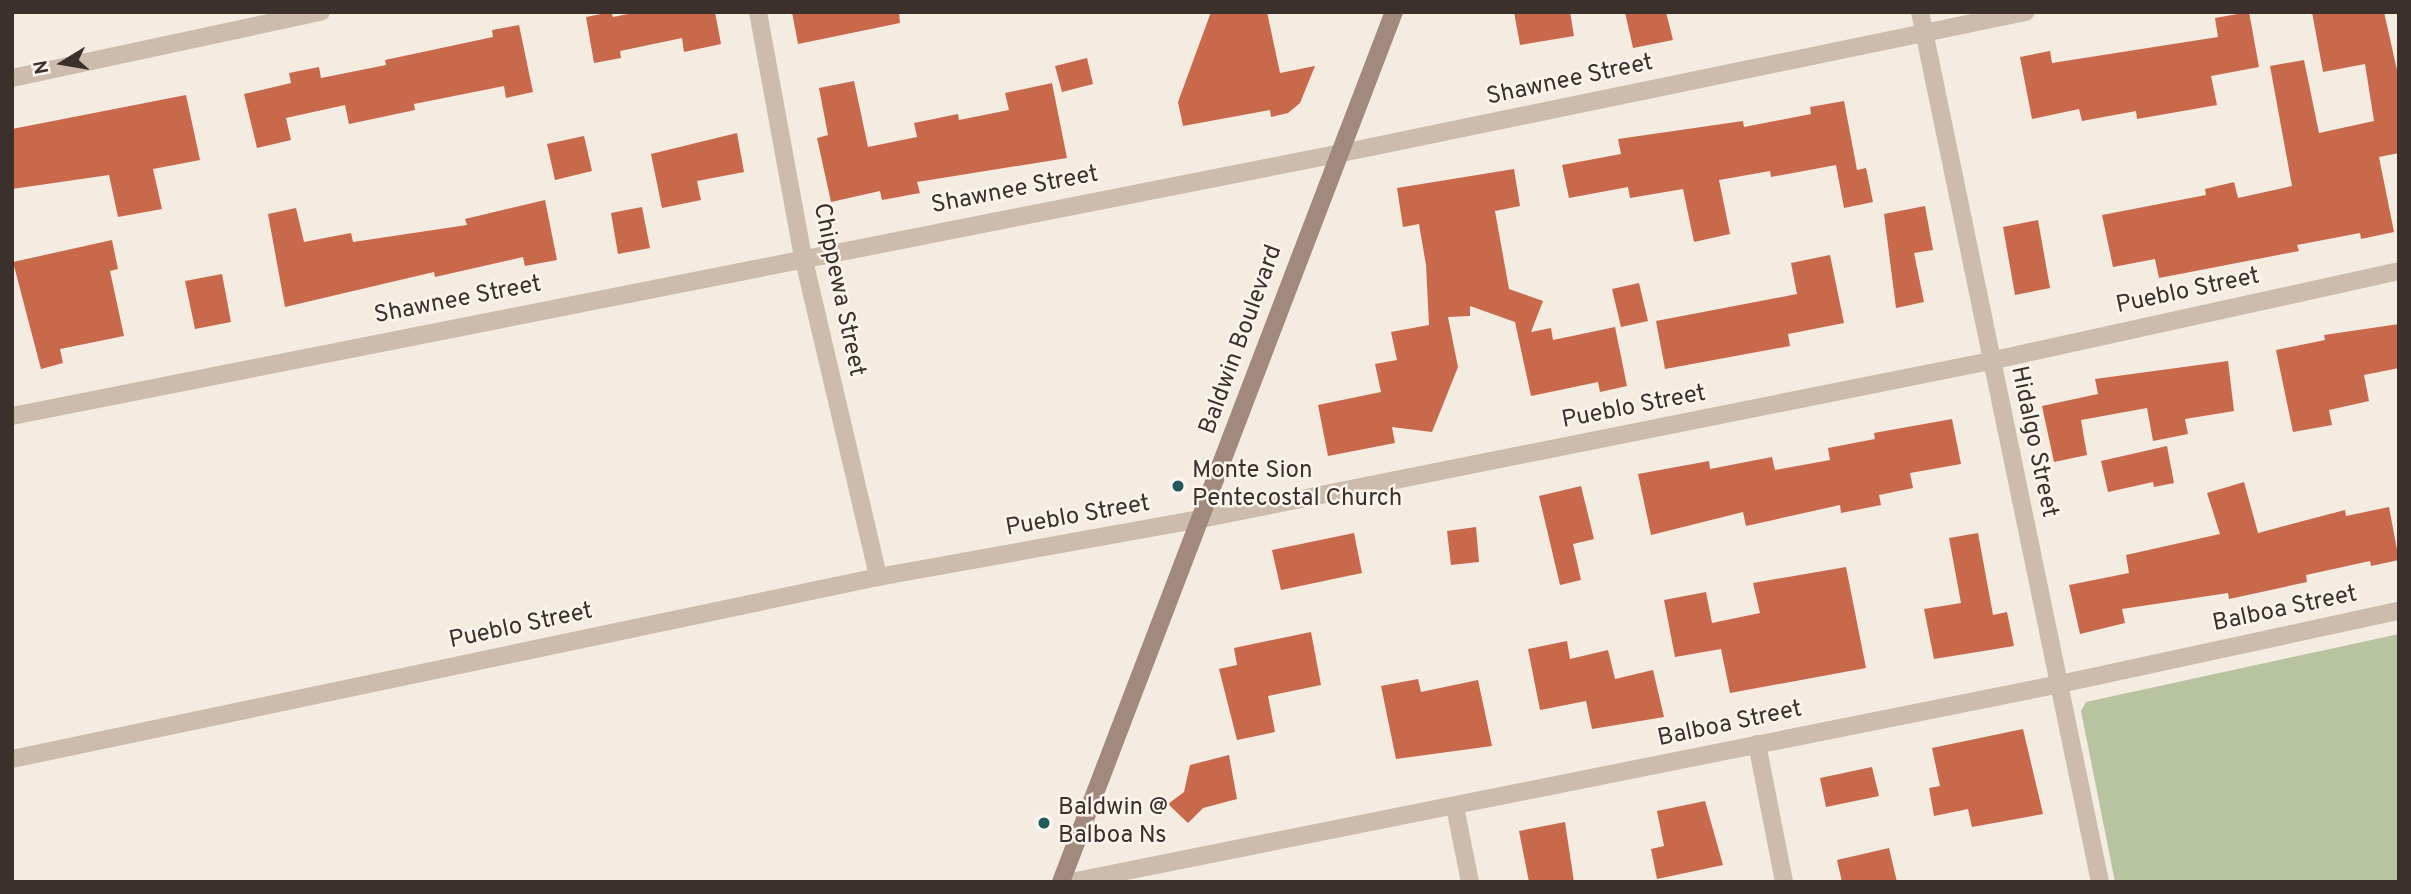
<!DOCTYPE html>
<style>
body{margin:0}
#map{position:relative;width:2411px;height:894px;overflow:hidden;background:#f4ebe1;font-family:Overpass,sans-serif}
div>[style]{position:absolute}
.green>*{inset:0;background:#b8c4a0}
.building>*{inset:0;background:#c8694b}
.street>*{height:18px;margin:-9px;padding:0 9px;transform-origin:9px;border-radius:9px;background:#cdbbac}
.secondary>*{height:18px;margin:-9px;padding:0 9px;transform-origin:9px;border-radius:9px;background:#a18a7d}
.dots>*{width:19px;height:19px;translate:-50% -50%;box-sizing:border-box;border:4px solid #fbf5ee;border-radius:50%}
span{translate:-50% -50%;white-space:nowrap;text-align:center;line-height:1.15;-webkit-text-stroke:5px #fbf5ee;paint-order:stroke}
.street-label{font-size:24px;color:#3b302b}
.poi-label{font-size:24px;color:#3b302b}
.left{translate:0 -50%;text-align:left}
.frame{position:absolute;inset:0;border:14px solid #3b302b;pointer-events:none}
.north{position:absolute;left:28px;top:28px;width:70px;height:70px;-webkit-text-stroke:5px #fbf5ee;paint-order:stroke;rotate:259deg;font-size:19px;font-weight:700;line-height:28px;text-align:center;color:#3b302b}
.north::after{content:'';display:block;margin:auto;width:24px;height:32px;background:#3b302b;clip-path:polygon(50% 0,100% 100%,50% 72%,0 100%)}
</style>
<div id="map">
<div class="green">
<div style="clip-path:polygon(2399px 634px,2399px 882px,2115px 882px,2081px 711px,2086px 702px)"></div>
</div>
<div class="building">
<div style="clip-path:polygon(611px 12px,613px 17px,638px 12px,715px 12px,721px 44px,684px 52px,682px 38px,620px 51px,621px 58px,594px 63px,586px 17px)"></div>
<div style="clip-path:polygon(792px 12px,899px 12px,900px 23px,798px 44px)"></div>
<div style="clip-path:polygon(1211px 12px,1267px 12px,1280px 73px,1315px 66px,1300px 103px,1288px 113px,1271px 117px,1270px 110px,1183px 126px,1178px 102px)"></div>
<div style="clip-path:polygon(1514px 12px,1570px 12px,1574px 36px,1520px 45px)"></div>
<div style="clip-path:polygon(1625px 12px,1666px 12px,1673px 40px,1633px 48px)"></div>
<div style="clip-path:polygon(2249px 12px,2259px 67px,2211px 76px,2217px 105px,2137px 119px,2136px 111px,2082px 121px,2079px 109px,2032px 119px,2020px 57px,2050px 51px,2052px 63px,2218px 37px,2215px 18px)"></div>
<div style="clip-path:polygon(2312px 12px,2384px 12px,2399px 79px,2399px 153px,2379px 157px,2394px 232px,2361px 239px,2360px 233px,2297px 245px,2299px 251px,2159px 278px,2155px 259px,2113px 267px,2102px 215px,2206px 195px,2205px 189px,2234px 182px,2238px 198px,2292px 186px,2270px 66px,2304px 60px,2319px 133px,2374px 121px,2365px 64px,2323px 72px)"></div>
<div style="clip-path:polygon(519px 25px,533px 92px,506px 98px,504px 86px,414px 104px,415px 110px,349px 124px,345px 105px,286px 118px,291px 140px,257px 148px,244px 94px,291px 83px,289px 73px,319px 67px,321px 78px,386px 65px,385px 60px,493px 37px,492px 30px)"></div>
<div style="clip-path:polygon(1087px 58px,1093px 84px,1062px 92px,1055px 66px)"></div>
<div style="clip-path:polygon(854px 81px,868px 147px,917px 137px,914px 123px,958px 114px,959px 120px,1009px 110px,1005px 93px,1052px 83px,1067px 158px,917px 182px,920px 193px,882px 200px,880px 191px,831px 202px,817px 138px,828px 135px,819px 88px)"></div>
<div style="clip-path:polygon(186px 95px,200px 160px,153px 169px,162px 209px,118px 217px,109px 175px,12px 189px,12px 129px)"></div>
<div style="clip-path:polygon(1844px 101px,1857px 170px,1866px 168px,1873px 202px,1844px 208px,1836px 165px,1771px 177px,1770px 171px,1719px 180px,1730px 234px,1694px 242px,1683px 189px,1630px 198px,1628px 187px,1569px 198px,1562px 165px,1621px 154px,1618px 139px,1743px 121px,1744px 127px,1811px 114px,1810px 107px)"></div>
<div style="clip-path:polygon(737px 133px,744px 172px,697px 181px,701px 200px,662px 208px,651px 154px)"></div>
<div style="clip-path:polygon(584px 136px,592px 171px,555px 180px,547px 144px)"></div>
<div style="clip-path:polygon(1514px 169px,1520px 206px,1495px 211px,1509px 289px,1543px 301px,1531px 332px,1551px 328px,1553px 340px,1615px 327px,1627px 386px,1600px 392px,1598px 382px,1531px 396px,1515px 322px,1470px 306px,1470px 316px,1448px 317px,1458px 367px,1432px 432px,1392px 427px,1395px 443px,1328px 456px,1318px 405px,1381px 392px,1375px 364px,1397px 360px,1391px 332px,1429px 325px,1426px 265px,1419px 224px,1403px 227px,1397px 188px)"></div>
<div style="clip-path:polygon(545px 200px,557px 260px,525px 266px,523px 257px,435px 277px,434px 272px,285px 307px,268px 214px,296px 208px,304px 242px,351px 233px,353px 242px,467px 225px,465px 219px)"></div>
<div style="clip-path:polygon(1925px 206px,1933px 250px,1914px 253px,1924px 302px,1896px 308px,1884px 214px)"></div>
<div style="clip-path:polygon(642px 207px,650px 248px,618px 254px,611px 213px)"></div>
<div style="clip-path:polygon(2038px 220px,2050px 288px,2015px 295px,2003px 227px)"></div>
<div style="clip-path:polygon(112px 240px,118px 269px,110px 271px,124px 336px,60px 349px,63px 363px,41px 369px,13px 262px)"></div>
<div style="clip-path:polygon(1830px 255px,1844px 323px,1788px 334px,1790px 346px,1665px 369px,1656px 321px,1797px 294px,1791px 263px)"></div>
<div style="clip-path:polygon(222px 274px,231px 322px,195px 329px,185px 281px)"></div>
<div style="clip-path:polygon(1639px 283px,1648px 321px,1621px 327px,1612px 289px)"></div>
<div style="clip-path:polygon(2399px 324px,2399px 368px,2364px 375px,2369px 401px,2329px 410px,2332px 425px,2293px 432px,2276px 350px,2325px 340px,2324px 335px)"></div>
<div style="clip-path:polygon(2228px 361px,2234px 411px,2185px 419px,2188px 434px,2153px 441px,2147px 408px,2081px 420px,2087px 455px,2054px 462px,2042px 406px,2098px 394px,2095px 379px)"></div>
<div style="clip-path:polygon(1952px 419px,1961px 464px,1910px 473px,1913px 488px,1879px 495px,1881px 505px,1841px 513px,1840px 505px,1746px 526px,1743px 512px,1651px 535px,1638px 474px,1709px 461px,1710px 469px,1772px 457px,1775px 470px,1830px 460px,1828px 448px,1875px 439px,1874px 433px)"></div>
<div style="clip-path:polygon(2167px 446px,2174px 483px,2154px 487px,2153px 482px,2108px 492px,2101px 461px)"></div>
<div style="clip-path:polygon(2244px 482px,2258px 533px,2345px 510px,2346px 516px,2389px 507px,2399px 560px,2371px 566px,2370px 561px,2306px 575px,2307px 582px,2229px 599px,2228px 593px,2122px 609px,2125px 623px,2080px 634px,2069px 585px,2129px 573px,2126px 555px,2220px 534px,2207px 493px)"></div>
<div style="clip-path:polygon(1581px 486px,1594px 539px,1573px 544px,1581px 580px,1560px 585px,1539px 496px)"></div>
<div style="clip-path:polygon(1476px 527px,1479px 562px,1451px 565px,1447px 531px)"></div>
<div style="clip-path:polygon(1354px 533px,1362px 573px,1281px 590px,1272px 550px)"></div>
<div style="clip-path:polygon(1978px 533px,1993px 615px,2007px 612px,2014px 646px,1934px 659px,1924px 609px,1961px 603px,1949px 538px)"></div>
<div style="clip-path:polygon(1846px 567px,1866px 668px,1730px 693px,1721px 649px,1675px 657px,1664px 600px,1706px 592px,1712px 623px,1760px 613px,1753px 583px)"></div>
<div style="clip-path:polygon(1311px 632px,1321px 685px,1268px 696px,1275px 732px,1237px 740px,1219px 669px,1237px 665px,1234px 648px)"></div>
<div style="clip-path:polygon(1567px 641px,1570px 659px,1608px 650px,1615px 679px,1653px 670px,1664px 717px,1592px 729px,1586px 701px,1540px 710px,1528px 649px)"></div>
<div style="clip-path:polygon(1418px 679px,1421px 692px,1478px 680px,1492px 746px,1396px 759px,1381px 686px)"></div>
<div style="clip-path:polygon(2023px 729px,2043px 814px,1972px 827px,1968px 809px,1934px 816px,1929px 788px,1940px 786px,1932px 748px)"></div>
<div style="clip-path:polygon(1229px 755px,1237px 799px,1203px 808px,1188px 823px,1168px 804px,1184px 792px,1190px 765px)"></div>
<div style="clip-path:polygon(1872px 767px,1879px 796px,1826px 807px,1820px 778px)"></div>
<div style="clip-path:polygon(1705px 801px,1723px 865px,1657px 879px,1651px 849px,1664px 846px,1657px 811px)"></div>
<div style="clip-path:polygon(1565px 822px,1574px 882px,1529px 882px,1519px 831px)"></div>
<div style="clip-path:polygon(1889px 848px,1897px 882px,1842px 882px,1837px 860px)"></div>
</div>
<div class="street">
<div style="left:758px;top:12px;width:248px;rotate:79.6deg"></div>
<div style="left:803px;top:256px;width:330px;rotate:76.8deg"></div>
<div style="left:1920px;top:12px;width:888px;rotate:78.31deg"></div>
<div style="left:12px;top:78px;width:316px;rotate:-12.1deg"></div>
<div style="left:12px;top:416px;width:1351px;rotate:-11.19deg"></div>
<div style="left:1337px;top:154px;width:703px;rotate:-11.65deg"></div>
<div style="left:1757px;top:744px;width:141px;rotate:78.9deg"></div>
<div style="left:12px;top:759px;width:885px;rotate:-11.87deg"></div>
<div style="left:878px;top:577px;width:328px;rotate:-10.2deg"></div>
<div style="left:1201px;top:519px;width:805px;rotate:-11.32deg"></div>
<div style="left:1990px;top:361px;width:419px;rotate:-12.4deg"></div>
<div style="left:1455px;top:807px;width:76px;rotate:78.7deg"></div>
<div style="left:1071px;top:882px;width:1009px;rotate:-11.32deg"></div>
<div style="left:2060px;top:684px;width:347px;rotate:-12.2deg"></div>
</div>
<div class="secondary">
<div style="left:1061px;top:882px;width:932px;rotate:-69.06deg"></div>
</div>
<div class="dots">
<div style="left:1178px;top:486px;background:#1f5a5e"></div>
<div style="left:1044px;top:823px;background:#1f5a5e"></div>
</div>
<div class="street-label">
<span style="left:1570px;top:81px;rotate:-12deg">Shawnee Street</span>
<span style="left:1015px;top:191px;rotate:-11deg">Shawnee Street</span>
<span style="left:838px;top:290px;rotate:78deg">Chippewa Street</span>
<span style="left:2188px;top:292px;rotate:-12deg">Pueblo Street</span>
<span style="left:458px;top:301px;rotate:-11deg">Shawnee Street</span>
<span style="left:1242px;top:340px;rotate:-70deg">Baldwin Boulevard</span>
<span style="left:1634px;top:408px;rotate:-11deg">Pueblo Street</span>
<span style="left:2033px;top:442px;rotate:78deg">Hidalgo Street</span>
<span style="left:1078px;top:517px;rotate:-10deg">Pueblo Street</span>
<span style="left:2285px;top:610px;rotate:-12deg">Balboa Street</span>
<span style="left:521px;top:627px;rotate:-12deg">Pueblo Street</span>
<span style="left:1730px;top:725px;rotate:-12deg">Balboa Street</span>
</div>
<div class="poi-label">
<span class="left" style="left:1192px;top:486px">Monte Sion<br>Pentecostal Church</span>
<span class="left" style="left:1058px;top:823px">Baldwin @<br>Balboa Ns</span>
</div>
<div class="frame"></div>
<div class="north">N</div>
</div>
